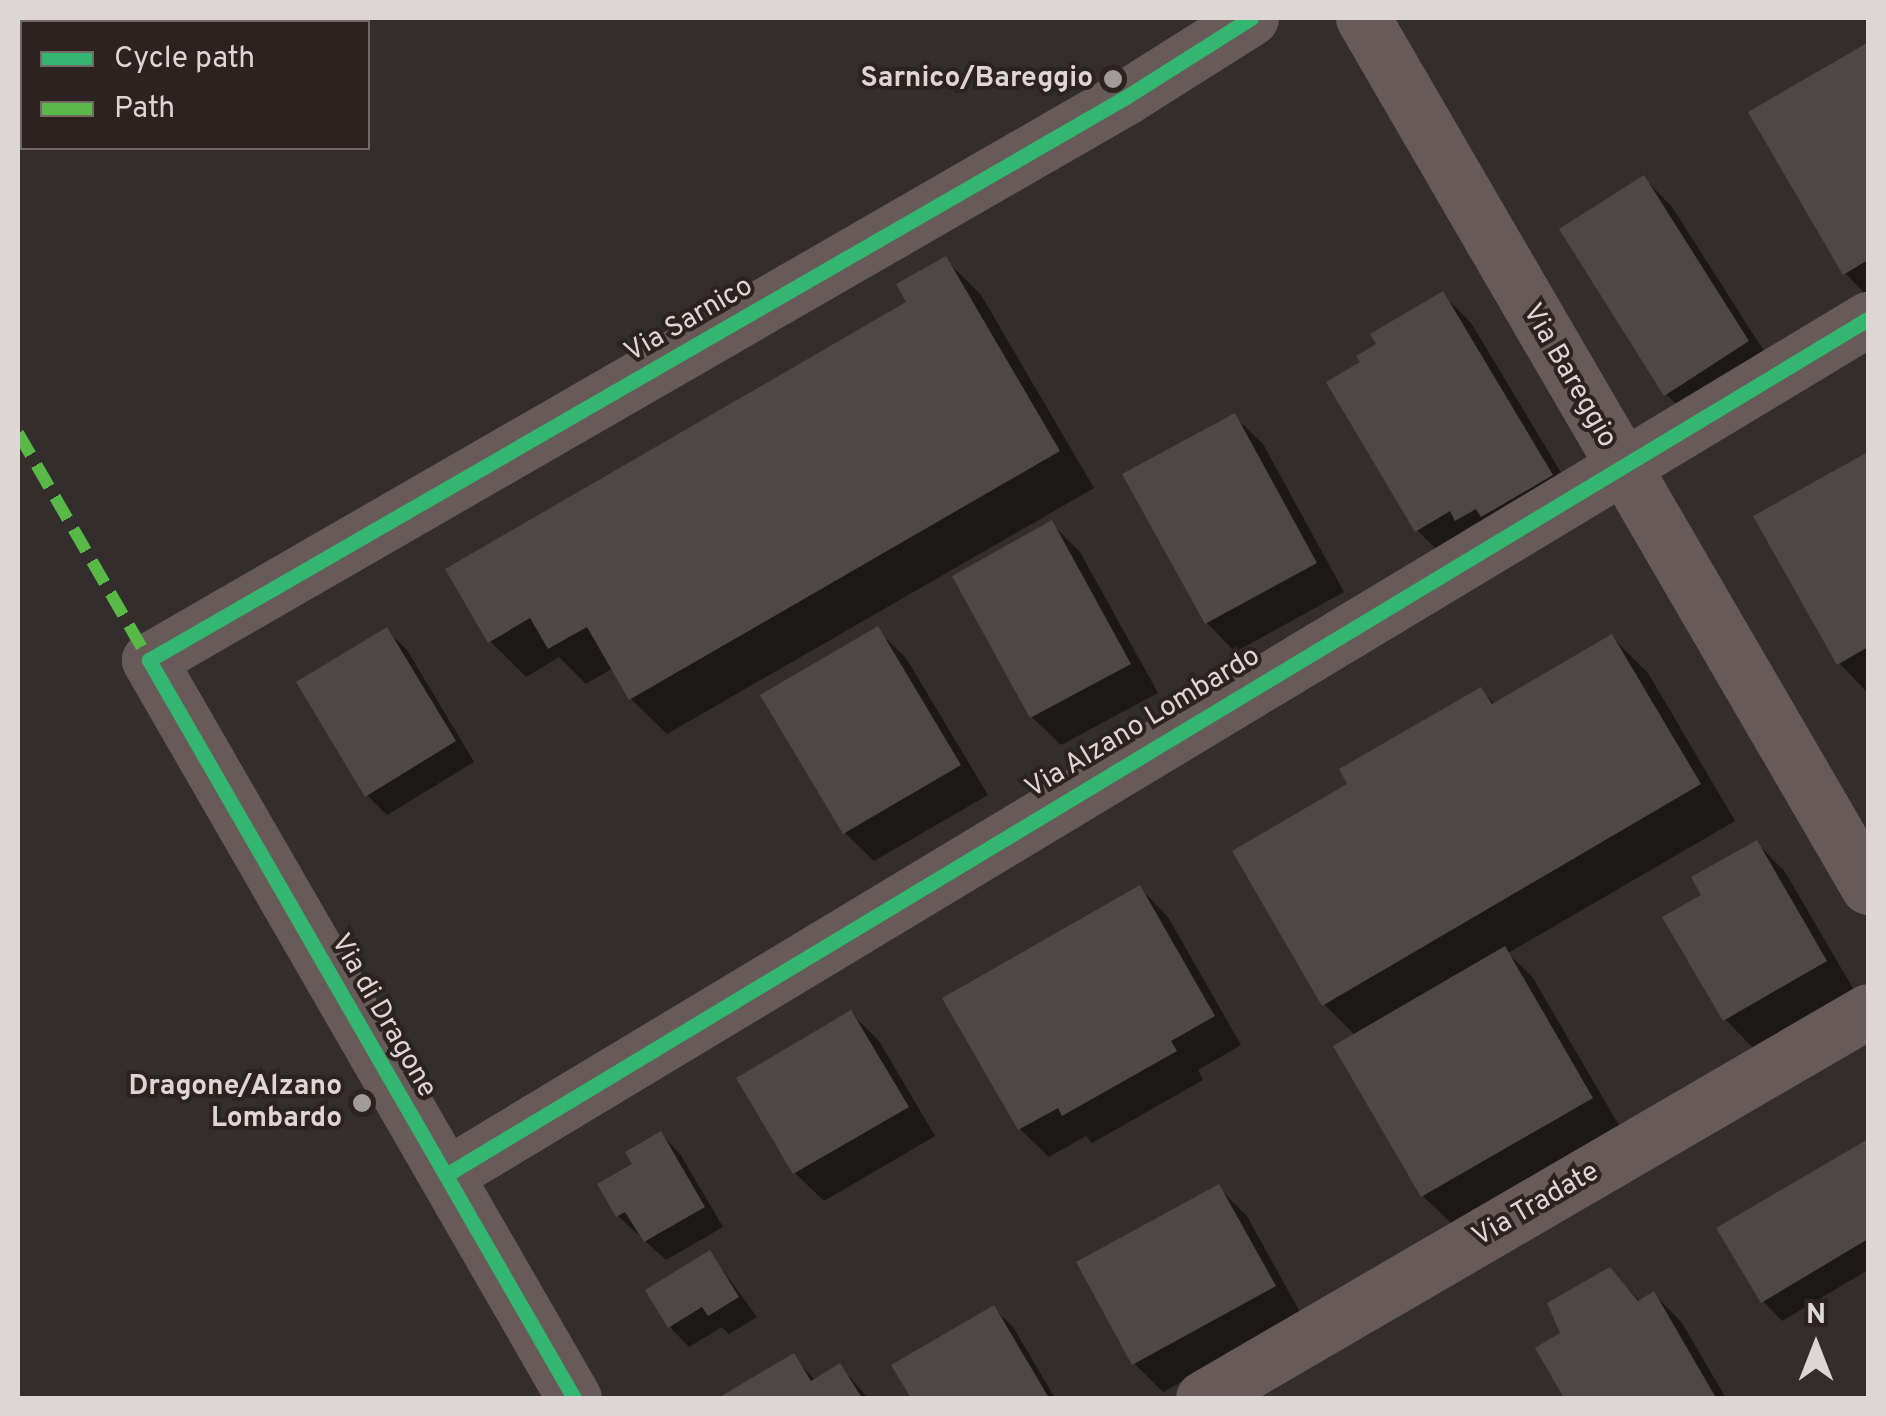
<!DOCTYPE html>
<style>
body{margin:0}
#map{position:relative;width:1886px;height:1416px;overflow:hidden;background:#332d2d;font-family:Overpass,sans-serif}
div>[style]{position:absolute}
.shadow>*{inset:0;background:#0007}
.building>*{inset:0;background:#4d4847}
.street>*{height:55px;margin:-27.5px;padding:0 27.5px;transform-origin:27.5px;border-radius:27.5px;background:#675a58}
.quiet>*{height:12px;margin-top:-6px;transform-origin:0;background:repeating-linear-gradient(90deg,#58b947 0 25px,transparent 0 37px)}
.cycleway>*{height:15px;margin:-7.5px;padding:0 7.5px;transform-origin:7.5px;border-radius:7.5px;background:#33b770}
.dots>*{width:28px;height:28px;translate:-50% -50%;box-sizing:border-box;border:5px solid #2c2220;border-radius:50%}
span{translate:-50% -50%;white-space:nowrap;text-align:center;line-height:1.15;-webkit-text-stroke:8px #2c2220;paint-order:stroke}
.poi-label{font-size:28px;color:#ded6d5;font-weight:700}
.right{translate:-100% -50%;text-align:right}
.street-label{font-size:28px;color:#ded6d5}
.frame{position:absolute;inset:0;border:20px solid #ded6d5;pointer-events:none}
.legend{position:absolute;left:20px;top:20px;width:350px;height:130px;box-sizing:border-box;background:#2c2220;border:2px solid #736a68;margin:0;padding:12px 18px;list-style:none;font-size:30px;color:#ded6d5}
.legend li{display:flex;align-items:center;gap:20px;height:50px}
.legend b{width:50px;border:2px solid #736a68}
.north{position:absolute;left:1766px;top:1296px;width:100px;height:100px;-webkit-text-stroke:8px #2c2220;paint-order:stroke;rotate:0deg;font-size:28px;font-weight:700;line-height:40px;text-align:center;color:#ded6d5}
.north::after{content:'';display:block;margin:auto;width:35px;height:45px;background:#ded6d5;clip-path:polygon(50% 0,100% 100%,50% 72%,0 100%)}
</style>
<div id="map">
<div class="shadow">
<div style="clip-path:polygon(1867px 46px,1868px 48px,1868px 297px,1845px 273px)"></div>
<div style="clip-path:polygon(1644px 178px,1672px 207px,1776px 370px,1695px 422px,1666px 394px)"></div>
<div style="clip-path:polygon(945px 259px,981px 295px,1094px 488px,667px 734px,631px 699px,613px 668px,586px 684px,559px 657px,526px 677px,490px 641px,910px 303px)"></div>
<div style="clip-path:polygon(1442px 294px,1471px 323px,1580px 504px,1446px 559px,1417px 530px,1364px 363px)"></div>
<div style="clip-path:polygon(1234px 416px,1263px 444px,1344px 592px,1235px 652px,1207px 623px)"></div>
<div style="clip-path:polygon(1866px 456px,1868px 459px,1867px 692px,1839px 663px)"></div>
<div style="clip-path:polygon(1051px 523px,1080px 552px,1158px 693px,1061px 745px,1032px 717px,955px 577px)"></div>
<div style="clip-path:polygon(877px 630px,906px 658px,988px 795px,874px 861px,845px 833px,764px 696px)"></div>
<div style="clip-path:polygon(387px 631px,407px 650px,474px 762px,387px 815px,367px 795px)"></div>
<div style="clip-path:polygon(1612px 637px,1648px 673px,1735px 821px,1508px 953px,1533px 978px,1620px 1127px,1452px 1224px,1423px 1196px,1356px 1036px,1324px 1004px,1351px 785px,1481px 690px,1496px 705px)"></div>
<div style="clip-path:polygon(1757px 843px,1785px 872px,1854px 990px,1753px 1048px,1725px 1019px,1705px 896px)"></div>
<div style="clip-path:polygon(1140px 888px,1168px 917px,1241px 1045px,1198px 1070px,1203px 1080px,1092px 1143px,1086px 1136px,1049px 1157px,1020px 1129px)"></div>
<div style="clip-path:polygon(851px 1013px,879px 1041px,935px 1136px,824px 1201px,795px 1173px)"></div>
<div style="clip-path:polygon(661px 1134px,680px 1154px,723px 1227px,666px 1260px,618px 1216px,600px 1185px,635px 1165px)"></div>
<div style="clip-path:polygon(1868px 1142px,1868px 1270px,1782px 1321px,1763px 1301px,1720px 1229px)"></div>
<div style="clip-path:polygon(1218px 1187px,1247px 1216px,1302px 1316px,1163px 1392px,1134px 1363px)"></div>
<div style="clip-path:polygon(710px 1253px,757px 1317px,729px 1334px,722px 1327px,689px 1347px,670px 1327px)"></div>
<div style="clip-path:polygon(1609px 1270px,1641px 1302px,1654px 1294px,1682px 1323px,1726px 1398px,1567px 1398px,1538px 1349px,1563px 1334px)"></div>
<div style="clip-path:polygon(993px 1308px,1013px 1327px,1055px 1398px,914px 1398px,895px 1366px)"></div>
<div style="clip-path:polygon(793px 1357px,816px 1381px,840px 1366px,868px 1398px,723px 1398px)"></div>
</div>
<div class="building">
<div style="clip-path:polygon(1867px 43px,1868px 260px,1843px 275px,1748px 112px)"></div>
<div style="clip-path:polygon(1644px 175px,1749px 341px,1664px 396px,1559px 229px)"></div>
<div style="clip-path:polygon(946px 256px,1060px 451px,629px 700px,587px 627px,548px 649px,530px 618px,488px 643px,445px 569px,906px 302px,896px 284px)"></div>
<div style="clip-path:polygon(1443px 291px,1553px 475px,1481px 517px,1476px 509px,1455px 521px,1450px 511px,1415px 532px,1326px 382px,1360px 362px,1356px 356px,1376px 344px,1370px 334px)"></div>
<div style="clip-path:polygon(1235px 413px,1317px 563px,1205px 624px,1122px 474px)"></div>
<div style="clip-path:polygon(1866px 453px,1868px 647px,1837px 665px,1753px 516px)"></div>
<div style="clip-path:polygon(1052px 520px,1131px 664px,1030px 718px,952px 576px)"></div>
<div style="clip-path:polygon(878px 626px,961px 765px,843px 834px,760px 695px)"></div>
<div style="clip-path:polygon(387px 627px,456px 741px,365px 797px,296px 682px)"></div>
<div style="clip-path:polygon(1612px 634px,1701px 784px,1322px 1006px,1232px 851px,1347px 784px,1339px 769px,1481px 687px,1492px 704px)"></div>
<div style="clip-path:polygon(1757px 840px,1827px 961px,1723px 1021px,1662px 917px,1701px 895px,1691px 877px)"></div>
<div style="clip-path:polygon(1140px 885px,1215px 1016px,1171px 1041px,1177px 1051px,1062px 1116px,1058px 1108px,1018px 1130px,942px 998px)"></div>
<div style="clip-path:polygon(1505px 946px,1593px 1098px,1421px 1197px,1333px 1046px)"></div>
<div style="clip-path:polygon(851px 1010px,909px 1107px,793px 1174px,736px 1078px)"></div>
<div style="clip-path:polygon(661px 1131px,705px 1207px,644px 1242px,625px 1212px,616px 1217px,597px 1184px,632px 1164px,625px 1152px)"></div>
<div style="clip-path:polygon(1868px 1139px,1868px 1239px,1761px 1303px,1716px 1228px)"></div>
<div style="clip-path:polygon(1219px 1184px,1276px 1286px,1132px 1365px,1076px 1262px)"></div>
<div style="clip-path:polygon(710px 1250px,739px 1297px,708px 1316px,702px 1307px,668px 1328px,645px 1290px)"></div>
<div style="clip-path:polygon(1610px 1267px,1638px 1301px,1654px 1291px,1716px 1398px,1564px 1398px,1535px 1348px,1560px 1333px,1547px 1303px)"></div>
<div style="clip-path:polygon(994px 1305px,1049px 1398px,911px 1398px,891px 1365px)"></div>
<div style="clip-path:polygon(794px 1353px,811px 1381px,840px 1363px,862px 1398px,718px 1398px)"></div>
</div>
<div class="street">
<div style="left:1363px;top:18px;width:1005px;rotate:59.84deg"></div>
<div style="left:446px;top:1175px;width:1660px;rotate:-31.05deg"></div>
<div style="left:574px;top:1398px;width:852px;rotate:-119.94deg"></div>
<div style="left:149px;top:660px;width:1128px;rotate:-29.95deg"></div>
<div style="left:1126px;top:97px;width:148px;rotate:-32.3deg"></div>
<div style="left:1203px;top:1398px;width:769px;rotate:-30.2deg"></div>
</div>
<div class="quiet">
<div style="left:18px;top:433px;width:262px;rotate:60deg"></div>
</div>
<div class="cycleway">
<div style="left:446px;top:1175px;width:1660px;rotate:-31.05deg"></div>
<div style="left:574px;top:1398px;width:852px;rotate:-119.94deg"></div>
<div style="left:149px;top:660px;width:1128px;rotate:-29.95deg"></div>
<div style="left:1126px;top:97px;width:148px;rotate:-32.3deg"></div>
</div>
<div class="dots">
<div style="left:1113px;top:79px;background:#a29b9a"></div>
<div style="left:362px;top:1103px;background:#a29b9a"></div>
</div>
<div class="poi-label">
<span class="right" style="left:1093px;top:79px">Sarnico/Bareggio</span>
<span class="right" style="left:342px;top:1103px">Dragone/Alzano<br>Lombardo</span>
</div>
<div class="street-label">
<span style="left:689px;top:320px;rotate:-30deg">Via Sarnico</span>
<span style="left:1569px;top:376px;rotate:60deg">Via Bareggio</span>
<span style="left:1143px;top:723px;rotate:-31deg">Via Alzano Lombardo</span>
<span style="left:383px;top:1016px;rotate:60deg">Via di Dragone</span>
<span style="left:1536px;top:1205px;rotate:-30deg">Via Tradate</span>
</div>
<div class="frame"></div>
<ul class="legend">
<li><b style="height:12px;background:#33b770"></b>Cycle path</li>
<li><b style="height:12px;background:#58b947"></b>Path</li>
</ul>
<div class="north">N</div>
</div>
